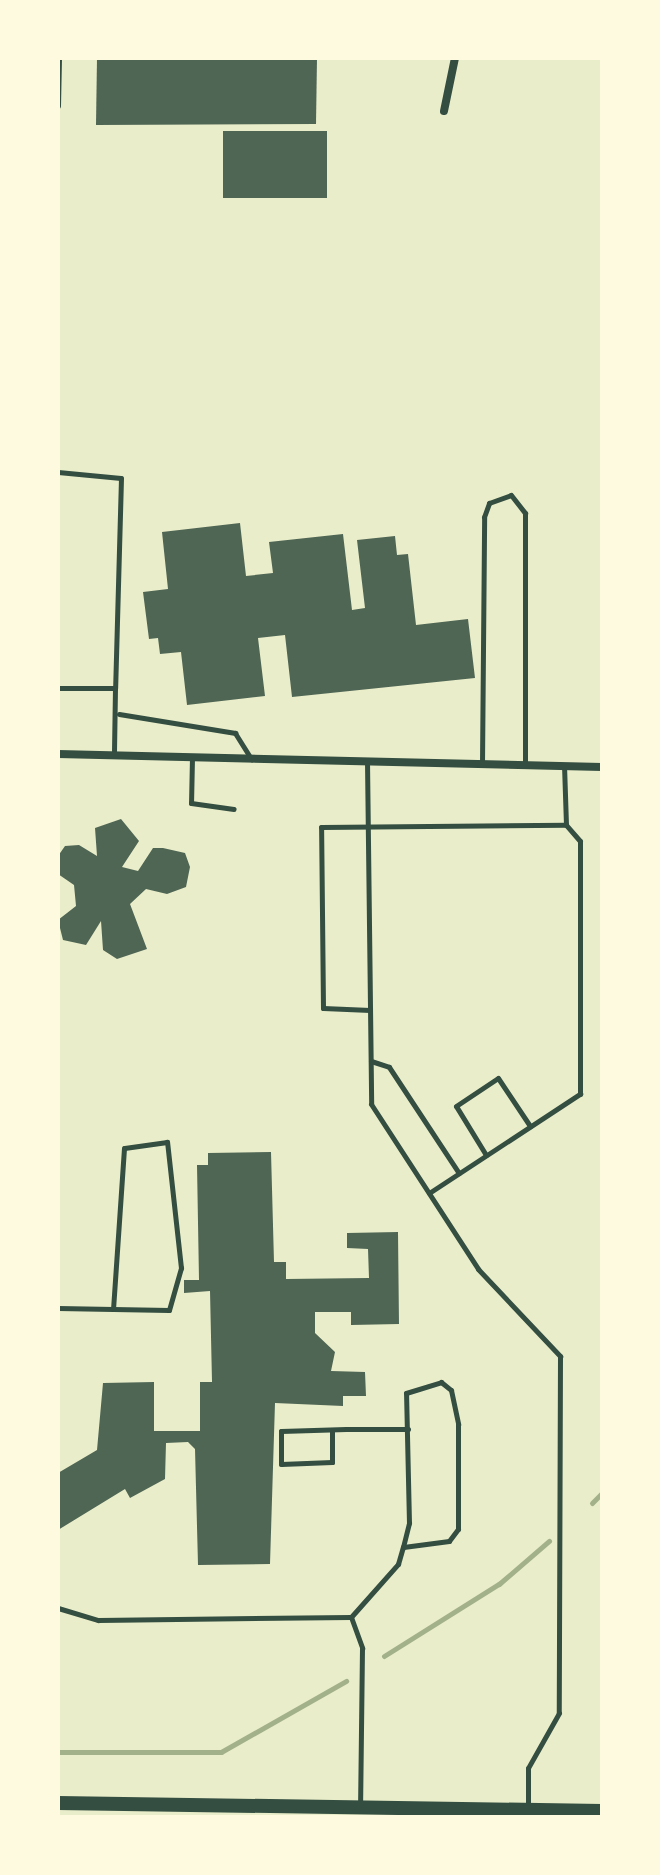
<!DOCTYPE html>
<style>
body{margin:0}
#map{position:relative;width:660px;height:1875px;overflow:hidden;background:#e9edc9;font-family:"Exo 2",sans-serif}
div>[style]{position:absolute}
.stream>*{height:5px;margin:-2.5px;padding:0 2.5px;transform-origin:2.5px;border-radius:2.5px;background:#a3b18a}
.building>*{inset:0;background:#4f6655}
.service>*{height:5px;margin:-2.5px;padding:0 2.5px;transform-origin:2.5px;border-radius:2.5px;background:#344e41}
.minor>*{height:8px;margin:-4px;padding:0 4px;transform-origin:4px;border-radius:4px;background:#344e41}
.secondary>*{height:14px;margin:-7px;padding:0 7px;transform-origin:7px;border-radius:7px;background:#344e41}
span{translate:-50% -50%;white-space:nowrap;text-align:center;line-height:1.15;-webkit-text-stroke:8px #fefae0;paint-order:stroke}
.frame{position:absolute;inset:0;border:60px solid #fefae0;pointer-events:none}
</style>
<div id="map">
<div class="stream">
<div style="left:592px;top:1503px;width:14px;rotate:-45deg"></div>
<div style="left:384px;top:1656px;width:136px;rotate:-32.1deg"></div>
<div style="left:499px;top:1584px;width:66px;rotate:-40.7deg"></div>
<div style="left:58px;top:1752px;width:163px"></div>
<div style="left:221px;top:1752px;width:144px;rotate:-29.6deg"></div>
</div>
<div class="building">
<div style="clip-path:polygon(97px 58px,317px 58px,316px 124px,96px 125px)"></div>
<div style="clip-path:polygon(223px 131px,327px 131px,327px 198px,223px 198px)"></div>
<div style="clip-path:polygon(240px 523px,246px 576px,273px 573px,269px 542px,343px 534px,352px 610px,365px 608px,357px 540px,395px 536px,397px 555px,408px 554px,416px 625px,468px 619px,475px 678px,292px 697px,285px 635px,258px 638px,265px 696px,187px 705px,181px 652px,160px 654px,158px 638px,149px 639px,143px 592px,168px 589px,162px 532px)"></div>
<div style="clip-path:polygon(121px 819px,139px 841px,122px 867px,138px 871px,153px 848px,163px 848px,185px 853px,190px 867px,186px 887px,167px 894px,146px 889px,130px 904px,147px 949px,117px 959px,103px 950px,101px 921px,86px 945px,63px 940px,58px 920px,76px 906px,74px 885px,58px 874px,58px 856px,65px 846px,79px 845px,97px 856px,95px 828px)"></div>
<div style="clip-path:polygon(271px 1152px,274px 1262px,286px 1262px,286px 1279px,369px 1278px,368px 1249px,347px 1248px,347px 1233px,398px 1232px,399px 1324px,351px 1325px,351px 1312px,315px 1312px,315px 1333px,335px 1352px,331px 1371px,365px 1372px,366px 1396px,343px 1396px,343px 1406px,275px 1403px,270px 1564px,198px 1565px,195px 1449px,188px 1442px,166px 1443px,165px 1479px,130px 1498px,125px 1489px,58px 1530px,58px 1473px,97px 1450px,103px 1383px,154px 1382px,154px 1431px,200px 1431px,200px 1382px,212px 1382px,210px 1291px,184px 1293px,184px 1280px,199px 1280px,197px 1165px,208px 1165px,208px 1153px)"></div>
</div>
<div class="service">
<div style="left:58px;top:106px;width:48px;rotate:-88.8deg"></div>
<div style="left:58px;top:472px;width:63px;rotate:5.4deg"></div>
<div style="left:121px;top:478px;width:210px;rotate:91.6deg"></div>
<div style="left:58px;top:688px;width:57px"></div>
<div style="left:115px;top:688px;width:67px;rotate:90.9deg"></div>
<div style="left:119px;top:714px;width:118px;rotate:9.3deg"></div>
<div style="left:235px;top:733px;width:31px;rotate:58deg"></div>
<div style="left:192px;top:757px;width:46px;rotate:91.2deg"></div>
<div style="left:191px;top:803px;width:43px;rotate:7.9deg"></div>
<div style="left:367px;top:761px;width:343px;rotate:89.3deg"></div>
<div style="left:371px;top:1104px;width:197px;rotate:57deg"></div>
<div style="left:478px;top:1269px;width:120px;rotate:46.7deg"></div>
<div style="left:560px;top:1356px;width:357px;rotate:90.2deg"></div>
<div style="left:559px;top:1713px;width:63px;rotate:119.4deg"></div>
<div style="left:528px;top:1768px;width:42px;rotate:90deg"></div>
<div style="left:482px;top:764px;width:247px;rotate:-89.5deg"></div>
<div style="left:484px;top:517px;width:15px;rotate:-70deg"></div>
<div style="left:489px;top:503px;width:23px;rotate:-20deg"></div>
<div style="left:511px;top:495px;width:23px;rotate:52deg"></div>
<div style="left:525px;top:513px;width:251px;rotate:90deg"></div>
<div style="left:370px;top:1010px;width:47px;rotate:-177.6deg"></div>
<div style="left:323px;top:1008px;width:181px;rotate:-90.6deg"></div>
<div style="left:321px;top:827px;width:245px;rotate:-0.5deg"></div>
<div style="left:371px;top:1061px;width:19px;rotate:18deg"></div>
<div style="left:389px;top:1067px;width:127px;rotate:56.6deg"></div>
<div style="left:486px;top:1155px;width:57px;rotate:-121.5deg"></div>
<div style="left:456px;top:1106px;width:50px;rotate:-33.7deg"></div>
<div style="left:498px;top:1078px;width:58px;rotate:56.3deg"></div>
<div style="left:429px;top:1193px;width:181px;rotate:-33.3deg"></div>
<div style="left:580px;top:1094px;width:253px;rotate:-90deg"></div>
<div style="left:580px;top:841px;width:21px;rotate:-131deg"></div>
<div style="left:566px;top:825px;width:59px;rotate:-91.9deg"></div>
<div style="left:58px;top:1308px;width:55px;rotate:1deg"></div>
<div style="left:113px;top:1309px;width:56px;rotate:1deg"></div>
<div style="left:169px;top:1310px;width:44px;rotate:-74.1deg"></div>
<div style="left:181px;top:1268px;width:127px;rotate:-96.3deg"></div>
<div style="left:167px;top:1142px;width:43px;rotate:172.1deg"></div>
<div style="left:124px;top:1148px;width:161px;rotate:93.9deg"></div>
<div style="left:332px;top:1430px;width:32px;rotate:90deg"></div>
<div style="left:332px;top:1462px;width:51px;rotate:177.8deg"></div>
<div style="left:281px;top:1464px;width:33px;rotate:-90deg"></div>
<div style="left:281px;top:1431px;width:65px;rotate:-1.8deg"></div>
<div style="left:346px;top:1429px;width:62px"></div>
<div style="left:58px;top:1608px;width:42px;rotate:16.7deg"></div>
<div style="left:98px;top:1620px;width:253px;rotate:-0.7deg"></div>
<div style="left:351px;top:1617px;width:33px;rotate:70deg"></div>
<div style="left:362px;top:1648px;width:155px;rotate:90.7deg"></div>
<div style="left:351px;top:1617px;width:71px;rotate:-48.4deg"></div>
<div style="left:398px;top:1564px;width:18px;rotate:-74deg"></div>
<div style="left:403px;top:1547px;width:25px;rotate:-76deg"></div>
<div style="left:409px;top:1523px;width:130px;rotate:-91.3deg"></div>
<div style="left:406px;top:1393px;width:37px;rotate:-17deg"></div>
<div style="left:441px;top:1382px;width:13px;rotate:39deg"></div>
<div style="left:451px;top:1390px;width:35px;rotate:78deg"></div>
<div style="left:458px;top:1424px;width:105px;rotate:90deg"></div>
<div style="left:458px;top:1529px;width:15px;rotate:127deg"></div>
<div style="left:449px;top:1541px;width:46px;rotate:172.6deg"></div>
</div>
<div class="minor">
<div style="left:444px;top:111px;width:54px;rotate:-78.3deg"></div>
<div style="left:58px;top:754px;width:544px;rotate:1.37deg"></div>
</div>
<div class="secondary">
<div style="left:58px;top:1803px;width:544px;rotate:0.84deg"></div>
</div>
<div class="frame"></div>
</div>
